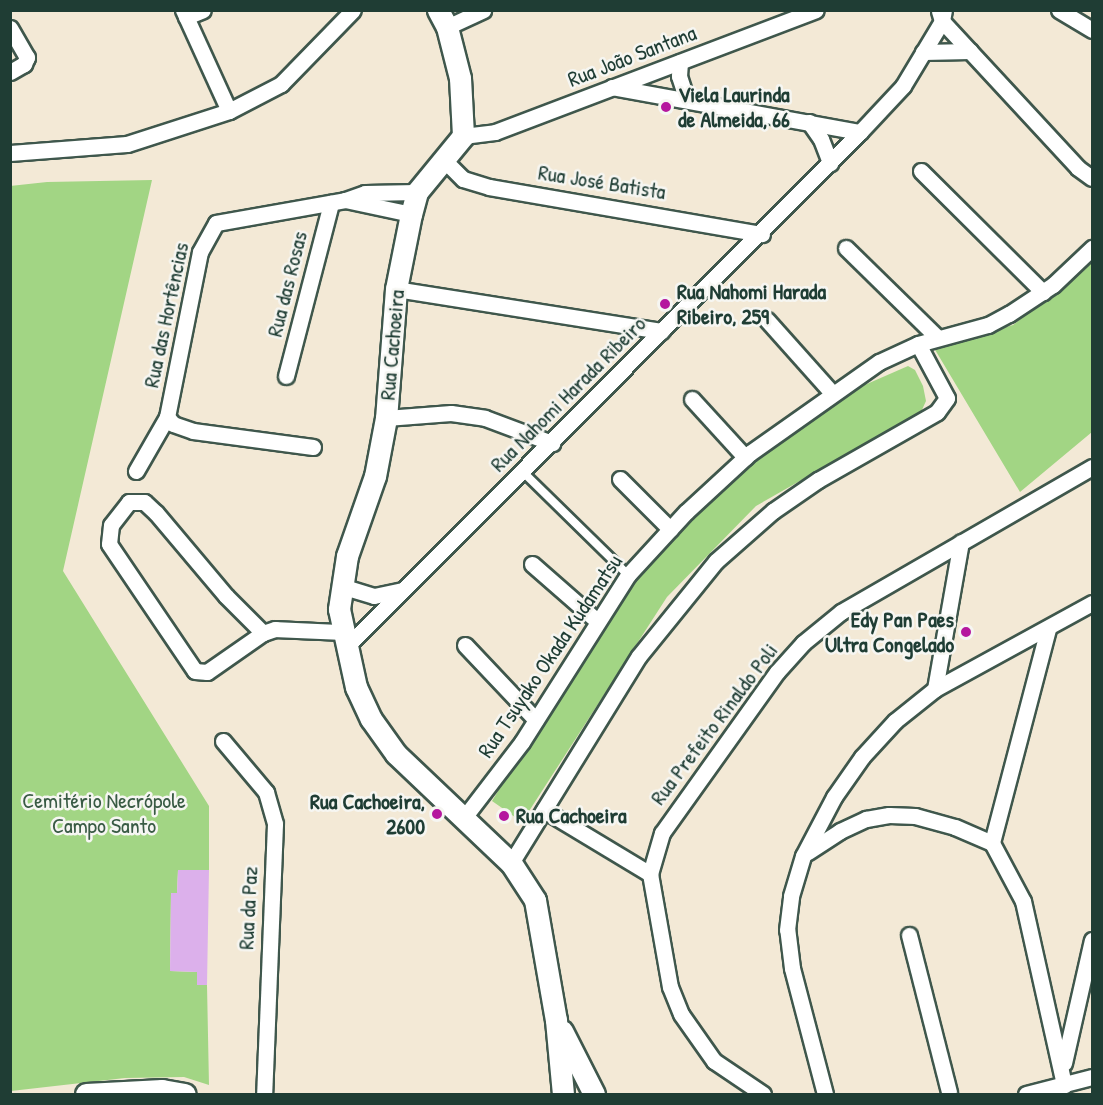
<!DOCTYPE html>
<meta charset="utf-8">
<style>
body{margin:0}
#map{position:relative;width:1103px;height:1105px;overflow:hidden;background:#f3e9d6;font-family:"Patrick Hand",sans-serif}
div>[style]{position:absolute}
.green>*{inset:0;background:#a2d584}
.building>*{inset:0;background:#dcb0eb}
.roads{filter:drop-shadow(2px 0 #3f574c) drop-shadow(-2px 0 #3f574c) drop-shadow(0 2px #3f574c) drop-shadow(0 -2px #3f574c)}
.lane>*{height:8px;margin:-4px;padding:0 4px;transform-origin:4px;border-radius:4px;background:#fff}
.street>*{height:15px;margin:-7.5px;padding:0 7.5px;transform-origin:7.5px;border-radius:7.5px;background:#fff}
.secondary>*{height:21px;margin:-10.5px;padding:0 10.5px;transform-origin:10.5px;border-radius:10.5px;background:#fff}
.dots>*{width:16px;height:16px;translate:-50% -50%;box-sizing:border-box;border:3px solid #f6f6f2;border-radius:50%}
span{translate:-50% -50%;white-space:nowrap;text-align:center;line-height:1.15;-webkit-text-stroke:5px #f6f6f2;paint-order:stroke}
.street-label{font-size:22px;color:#1f3d34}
.poi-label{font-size:22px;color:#1f3d34;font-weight:700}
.left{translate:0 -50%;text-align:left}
.right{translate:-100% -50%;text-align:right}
.park-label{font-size:22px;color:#395b44}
.frame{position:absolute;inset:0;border:12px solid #1f3d34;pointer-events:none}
</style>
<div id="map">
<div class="green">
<div style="clip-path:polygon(152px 180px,63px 571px,209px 806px,209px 870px,178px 870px,177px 893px,171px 893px,170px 971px,197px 972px,197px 984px,207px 985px,209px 1085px,184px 1077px,125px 1078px,11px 1091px,10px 186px,47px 182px)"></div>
<div style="clip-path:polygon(1092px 262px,1092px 432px,1020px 492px,934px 348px,1013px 325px)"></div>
<div style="clip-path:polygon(908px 366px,915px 370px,923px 386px,926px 401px,921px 412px,756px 506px,667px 597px,522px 822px,492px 801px,606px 614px,686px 524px,731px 480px,806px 420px,860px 387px)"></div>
</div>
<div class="building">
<div style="clip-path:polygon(178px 870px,209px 870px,207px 985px,197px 985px,197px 972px,170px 971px,171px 893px,177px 893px)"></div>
</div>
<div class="roads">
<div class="lane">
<div style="left:523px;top:472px;width:147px;rotate:44.4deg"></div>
</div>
<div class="street">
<div style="left:183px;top:10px;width:111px;rotate:65.5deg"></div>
<div style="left:1059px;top:10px;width:39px;rotate:31deg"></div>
<div style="left:939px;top:11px;width:10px;rotate:73deg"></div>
<div style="left:942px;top:21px;width:200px;rotate:47.2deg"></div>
<div style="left:1078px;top:168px;width:17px;rotate:36deg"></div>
<div style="left:186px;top:17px;width:18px;rotate:-22deg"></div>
<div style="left:447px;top:27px;width:40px;rotate:-25deg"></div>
<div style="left:10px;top:28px;width:34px;rotate:60deg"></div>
<div style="left:27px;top:57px;width:8px;rotate:113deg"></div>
<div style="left:24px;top:64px;width:16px;rotate:150deg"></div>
<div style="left:923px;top:52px;width:47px;rotate:-1.2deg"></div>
<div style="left:680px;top:62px;width:14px;rotate:94deg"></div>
<div style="left:679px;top:76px;width:25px;rotate:72deg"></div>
<div style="left:612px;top:87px;width:252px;rotate:10.3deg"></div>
<div style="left:809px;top:122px;width:21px;rotate:55deg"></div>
<div style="left:821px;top:139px;width:26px;rotate:69deg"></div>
<div style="left:463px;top:136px;width:32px;rotate:-7deg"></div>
<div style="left:495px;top:132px;width:343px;rotate:-20.8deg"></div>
<div style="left:10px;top:153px;width:117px;rotate:-4.4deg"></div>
<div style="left:127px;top:144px;width:107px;rotate:-17.9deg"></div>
<div style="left:229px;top:111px;width:59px;rotate:-27.4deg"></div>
<div style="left:281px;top:84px;width:103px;rotate:-45.8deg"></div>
<div style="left:444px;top:160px;width:27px;rotate:45deg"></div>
<div style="left:463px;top:179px;width:27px;rotate:17deg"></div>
<div style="left:489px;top:187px;width:277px;rotate:9.8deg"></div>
<div style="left:921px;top:171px;width:172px;rotate:44.8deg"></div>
<div style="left:345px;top:200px;width:67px;rotate:12deg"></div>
<div style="left:846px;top:248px;width:127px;rotate:44.4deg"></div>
<div style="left:396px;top:289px;width:269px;rotate:9deg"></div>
<div style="left:767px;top:320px;width:98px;rotate:48.3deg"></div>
<div style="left:286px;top:376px;width:179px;rotate:-75.4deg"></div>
<div style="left:692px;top:399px;width:79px;rotate:47.6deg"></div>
<div style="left:167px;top:417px;width:9px;rotate:49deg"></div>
<div style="left:173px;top:424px;width:21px;rotate:19deg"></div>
<div style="left:193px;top:431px;width:121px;rotate:7.6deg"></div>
<div style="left:386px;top:418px;width:65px;rotate:-4.4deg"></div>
<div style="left:451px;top:413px;width:34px;rotate:8deg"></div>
<div style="left:485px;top:418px;width:72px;rotate:20.5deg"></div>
<div style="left:136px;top:471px;width:62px;rotate:-60.1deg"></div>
<div style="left:167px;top:417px;width:168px;rotate:-78.7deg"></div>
<div style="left:200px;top:252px;width:33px;rotate:-61deg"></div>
<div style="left:216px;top:223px;width:131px;rotate:-10.1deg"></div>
<div style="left:345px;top:200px;width:21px;rotate:-19deg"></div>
<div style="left:365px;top:193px;width:52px;rotate:-1.1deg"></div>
<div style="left:620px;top:479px;width:71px;rotate:45deg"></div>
<div style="left:532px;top:564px;width:86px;rotate:41.2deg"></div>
<div style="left:341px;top:586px;width:34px;rotate:17deg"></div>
<div style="left:374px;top:596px;width:29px;rotate:-12deg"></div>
<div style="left:1048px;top:629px;width:221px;rotate:104.7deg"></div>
<div style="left:992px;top:843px;width:66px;rotate:61.9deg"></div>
<div style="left:1023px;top:901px;width:189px;rotate:77.4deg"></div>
<div style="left:263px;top:633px;width:52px;rotate:-135deg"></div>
<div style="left:226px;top:596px;width:109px;rotate:-130.1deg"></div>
<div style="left:156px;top:513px;width:16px;rotate:-137deg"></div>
<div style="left:144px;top:502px;width:15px;rotate:180deg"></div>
<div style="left:129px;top:502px;width:29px;rotate:128deg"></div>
<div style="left:111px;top:525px;width:19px;rotate:96deg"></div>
<div style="left:109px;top:544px;width:153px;rotate:55.9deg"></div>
<div style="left:195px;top:671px;width:12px;rotate:5deg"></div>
<div style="left:207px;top:672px;width:68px;rotate:-34.9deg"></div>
<div style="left:263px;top:633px;width:13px;rotate:-18deg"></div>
<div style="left:275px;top:629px;width:67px;rotate:2.6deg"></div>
<div style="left:465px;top:645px;width:103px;rotate:46.6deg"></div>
<div style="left:346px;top:647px;width:728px;rotate:-45.06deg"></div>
<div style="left:860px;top:132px;width:63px;rotate:-46.9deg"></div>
<div style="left:903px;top:86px;width:76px;rotate:-59deg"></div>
<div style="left:942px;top:21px;width:11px;rotate:-80deg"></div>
<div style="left:935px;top:689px;width:149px;rotate:-80deg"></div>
<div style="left:223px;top:741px;width:67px;rotate:49.9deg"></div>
<div style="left:266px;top:792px;width:33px;rotate:74deg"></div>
<div style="left:275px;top:824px;width:270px;rotate:92.3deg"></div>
<div style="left:544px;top:810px;width:124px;rotate:31.1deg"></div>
<div style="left:463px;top:819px;width:97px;rotate:-52.5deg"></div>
<div style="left:522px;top:742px;width:198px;rotate:-57.6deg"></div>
<div style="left:628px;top:575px;width:86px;rotate:-47.4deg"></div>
<div style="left:686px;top:512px;width:87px;rotate:-42.7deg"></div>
<div style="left:750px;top:453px;width:158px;rotate:-35.2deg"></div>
<div style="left:879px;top:362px;width:43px;rotate:-24.8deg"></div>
<div style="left:918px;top:344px;width:73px;rotate:-15.2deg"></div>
<div style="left:988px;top:325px;width:24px;rotate:-28deg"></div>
<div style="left:1009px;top:314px;width:53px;rotate:-33.4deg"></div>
<div style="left:1053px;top:285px;width:54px;rotate:-43.5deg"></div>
<div style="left:808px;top:852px;width:38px;rotate:-33deg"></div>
<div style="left:840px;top:831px;width:29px;rotate:-25deg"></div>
<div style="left:866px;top:819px;width:23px;rotate:-10deg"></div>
<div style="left:889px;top:815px;width:26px;rotate:2deg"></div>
<div style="left:915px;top:816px;width:41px;rotate:15.4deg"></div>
<div style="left:955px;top:827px;width:40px;rotate:23.4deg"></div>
<div style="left:511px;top:863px;width:243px;rotate:-58.3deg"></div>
<div style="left:639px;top:656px;width:122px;rotate:-51deg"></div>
<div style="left:716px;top:561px;width:76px;rotate:-41.3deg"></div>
<div style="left:773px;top:511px;width:55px;rotate:-34.6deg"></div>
<div style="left:818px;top:480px;width:137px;rotate:-29.7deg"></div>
<div style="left:937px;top:412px;width:17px;rotate:-54deg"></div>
<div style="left:947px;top:398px;width:61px;rotate:-118.2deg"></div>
<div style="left:909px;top:935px;width:162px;rotate:75.7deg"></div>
<div style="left:1064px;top:1063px;width:126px;rotate:-77.2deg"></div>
<div style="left:763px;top:1094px;width:59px;rotate:-146deg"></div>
<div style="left:714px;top:1061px;width:57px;rotate:-125.1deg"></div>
<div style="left:681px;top:1014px;width:29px;rotate:-112deg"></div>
<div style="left:670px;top:987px;width:115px;rotate:-100deg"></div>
<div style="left:650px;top:874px;width:43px;rotate:-73.7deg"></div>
<div style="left:662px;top:833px;width:198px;rotate:-54.5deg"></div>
<div style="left:777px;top:672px;width:39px;rotate:-48deg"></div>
<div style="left:803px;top:643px;width:49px;rotate:-39.2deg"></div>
<div style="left:841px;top:612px;width:290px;rotate:-30deg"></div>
<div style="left:825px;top:1094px;width:130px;rotate:-104.7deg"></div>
<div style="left:792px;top:968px;width:38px;rotate:-97deg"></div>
<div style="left:787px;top:930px;width:34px;rotate:-83deg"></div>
<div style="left:791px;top:896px;width:42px;rotate:-73.3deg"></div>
<div style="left:803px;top:856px;width:67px;rotate:-62.3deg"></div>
<div style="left:834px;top:797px;width:49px;rotate:-55deg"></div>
<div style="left:862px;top:757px;width:49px;rotate:-47.5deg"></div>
<div style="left:895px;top:721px;width:51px;rotate:-38.7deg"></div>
<div style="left:935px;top:689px;width:179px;rotate:-28.7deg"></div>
<div style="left:1026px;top:1094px;width:68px;rotate:-14.4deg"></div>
</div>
<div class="secondary">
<div style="left:438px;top:10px;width:19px;rotate:62deg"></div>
<div style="left:447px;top:27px;width:53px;rotate:75.7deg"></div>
<div style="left:460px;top:78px;width:58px;rotate:87deg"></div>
<div style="left:463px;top:136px;width:72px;rotate:129.4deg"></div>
<div style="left:417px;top:192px;width:23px;rotate:105deg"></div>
<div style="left:411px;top:214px;width:76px;rotate:101.3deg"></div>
<div style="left:396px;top:289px;width:129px;rotate:94.4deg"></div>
<div style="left:386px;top:418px;width:59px;rotate:100.7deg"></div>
<div style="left:375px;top:476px;width:85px;rotate:109.3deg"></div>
<div style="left:347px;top:556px;width:54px;rotate:98.6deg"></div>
<div style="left:339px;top:609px;width:80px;rotate:77.7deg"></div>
<div style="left:356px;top:687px;width:35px;rotate:65deg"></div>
<div style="left:371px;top:719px;width:43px;rotate:54.5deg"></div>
<div style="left:396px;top:754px;width:158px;rotate:43.5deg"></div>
<div style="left:511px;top:863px;width:44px;rotate:57deg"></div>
<div style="left:535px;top:900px;width:122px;rotate:80.1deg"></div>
<div style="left:556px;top:1020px;width:74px;rotate:84.6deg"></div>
<div style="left:562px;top:1031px;width:71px;rotate:63.1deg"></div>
<div style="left:86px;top:1094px;width:76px;rotate:-3deg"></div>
<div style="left:162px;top:1090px;width:23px;rotate:10deg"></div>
</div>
</div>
<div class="dots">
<div style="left:666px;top:107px;background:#b5179e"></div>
<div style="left:665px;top:304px;background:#b5179e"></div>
<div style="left:966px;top:632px;background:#b5179e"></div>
<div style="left:437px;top:814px;background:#b5179e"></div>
<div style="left:504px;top:816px;background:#b5179e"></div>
</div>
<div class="street-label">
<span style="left:632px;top:56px;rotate:-21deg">Rua João Santana</span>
<span style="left:602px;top:182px;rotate:9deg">Rua José Batista</span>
<span style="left:287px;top:284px;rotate:-76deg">Rua das Rosas</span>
<span style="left:166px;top:315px;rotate:-78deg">Rua das Hortências</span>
<span style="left:392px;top:345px;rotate:-85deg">Rua Cachoeira</span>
<span style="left:568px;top:394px;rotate:-45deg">Rua Nahomi Harada Ribeiro</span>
<span style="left:550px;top:656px;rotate:-56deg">Rua Tsuyako Okada Kudamatsu</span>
<span style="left:714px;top:724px;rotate:-53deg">Rua Prefeito Rinaldo Poli</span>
<span style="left:248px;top:908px;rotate:-87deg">Rua da Paz</span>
</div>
<div class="poi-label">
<span class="left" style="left:678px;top:107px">Viela Laurinda<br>de Almeida, 66</span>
<span class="left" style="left:677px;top:304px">Rua Nahomi Harada<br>Ribeiro, 259</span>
<span class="right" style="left:954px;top:632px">Edy Pan Paes<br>Ultra Congelado</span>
<span class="right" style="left:425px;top:814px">Rua Cachoeira,<br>2600</span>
<span class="left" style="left:516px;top:816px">Rua Cachoeira</span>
</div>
<div class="park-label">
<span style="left:104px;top:813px">Cemitério Necrópole<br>Campo Santo</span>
</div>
<div class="frame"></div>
</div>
